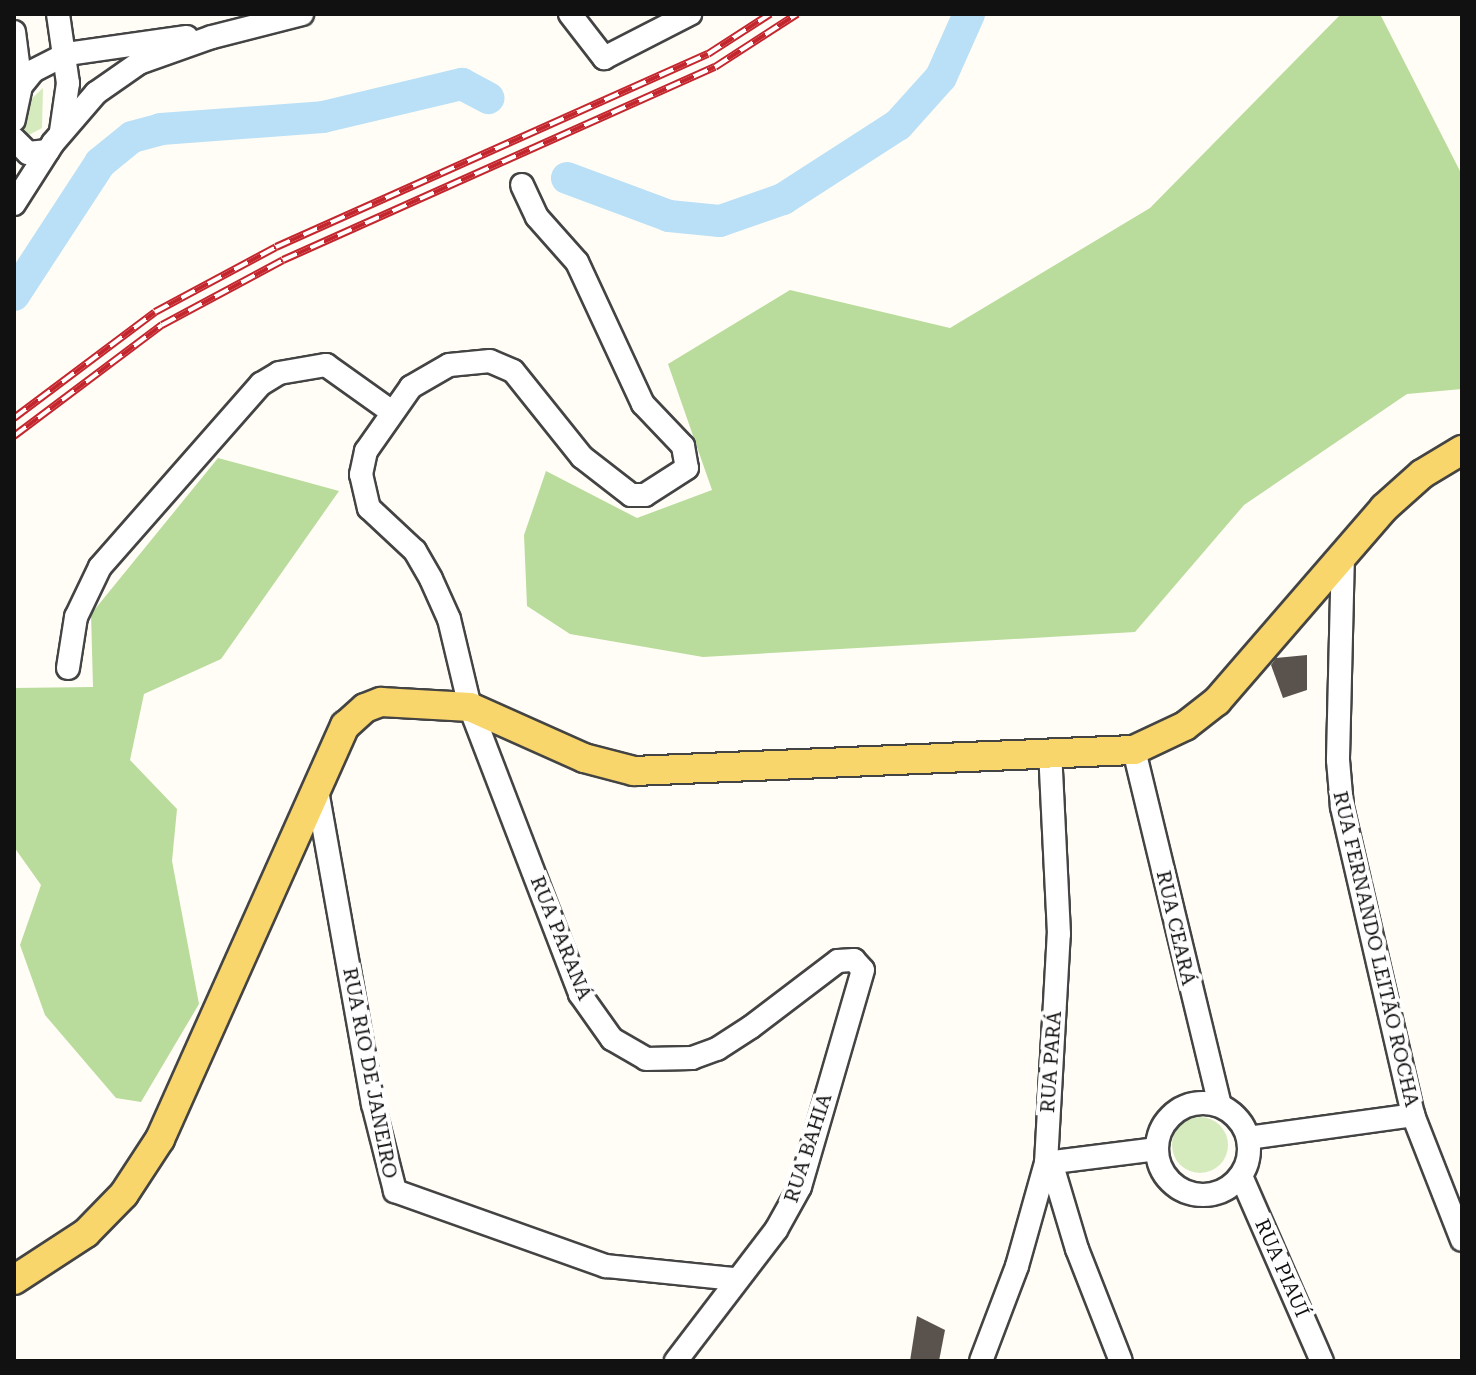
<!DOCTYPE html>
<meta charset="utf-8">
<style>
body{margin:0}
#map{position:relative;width:1476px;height:1375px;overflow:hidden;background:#fffdf5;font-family:"Roboto Serif",serif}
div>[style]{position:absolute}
.green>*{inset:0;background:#d5ebbd}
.round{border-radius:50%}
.forest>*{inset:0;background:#b9dc9c}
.river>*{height:32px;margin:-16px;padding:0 16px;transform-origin:16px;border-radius:16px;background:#b9e0f7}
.building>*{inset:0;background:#5a524d}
.roads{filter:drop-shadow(2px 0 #444) drop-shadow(-2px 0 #444) drop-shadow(0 2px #444) drop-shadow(0 -2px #444)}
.minor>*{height:22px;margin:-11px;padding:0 11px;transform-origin:11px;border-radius:11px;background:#fff}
.minor>.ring{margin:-11px;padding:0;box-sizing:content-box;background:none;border:22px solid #fff;border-radius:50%}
.major>*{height:28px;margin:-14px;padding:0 14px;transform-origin:14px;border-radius:14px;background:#f9d66b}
.rail>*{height:8px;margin-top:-4px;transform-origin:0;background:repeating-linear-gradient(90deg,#fff 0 15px,#c4262e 0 30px);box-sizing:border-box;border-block:2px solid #c4262e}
span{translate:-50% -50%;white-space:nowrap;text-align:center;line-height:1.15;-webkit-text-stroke:8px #fff;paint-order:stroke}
.street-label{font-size:20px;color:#111}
.frame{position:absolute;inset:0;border:16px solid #111;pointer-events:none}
</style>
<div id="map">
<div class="green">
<div style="clip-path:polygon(43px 88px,42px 128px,29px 135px,24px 129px,27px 103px)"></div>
<div class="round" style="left:1172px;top:1117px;width:56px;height:56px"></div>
</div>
<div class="forest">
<div style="clip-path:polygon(1341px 14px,1380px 14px,1462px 175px,1462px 389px,1407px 394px,1244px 505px,1135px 632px,703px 657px,570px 634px,527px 606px,524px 535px,546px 471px,637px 518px,712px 490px,668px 364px,790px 290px,950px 328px,1150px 208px)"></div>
<div style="clip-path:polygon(218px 458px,339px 491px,221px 659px,144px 694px,130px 760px,177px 809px,172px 861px,199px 1004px,141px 1102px,116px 1098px,45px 1015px,20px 945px,41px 885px,14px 847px,14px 688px,93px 687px,91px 614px)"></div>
</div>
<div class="river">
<div style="left:567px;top:178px;width:109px;rotate:20.4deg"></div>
<div style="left:669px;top:216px;width:51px;rotate:5.6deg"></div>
<div style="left:720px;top:221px;width:67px;rotate:-19.2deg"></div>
<div style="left:783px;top:199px;width:137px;rotate:-32.8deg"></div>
<div style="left:898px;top:125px;width:64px;rotate:-48.1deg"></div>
<div style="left:941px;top:77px;width:69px;rotate:-66deg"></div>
<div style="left:14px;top:295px;width:158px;rotate:-56.9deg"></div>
<div style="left:100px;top:163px;width:41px;rotate:-39.1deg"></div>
<div style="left:132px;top:137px;width:30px;rotate:-15deg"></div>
<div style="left:161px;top:129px;width:162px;rotate:-4.2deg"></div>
<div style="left:323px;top:117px;width:143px;rotate:-13.4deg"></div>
<div style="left:462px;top:84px;width:30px;rotate:28deg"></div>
</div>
<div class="building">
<div style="clip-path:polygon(1307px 655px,1307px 690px,1283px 698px,1271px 665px,1276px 658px)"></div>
<div style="clip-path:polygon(917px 1316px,945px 1330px,939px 1361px,910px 1361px)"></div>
</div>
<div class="roads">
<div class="minor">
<div style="left:58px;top:14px;width:70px;rotate:81.8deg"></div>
<div style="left:68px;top:83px;width:49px;rotate:98.3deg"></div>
<div style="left:570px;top:14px;width:56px;rotate:52.3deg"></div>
<div style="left:604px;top:58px;width:97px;rotate:-27.1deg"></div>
<div style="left:14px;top:32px;width:54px;rotate:82.6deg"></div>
<div style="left:21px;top:86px;width:35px;rotate:102deg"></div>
<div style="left:21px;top:86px;width:19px;rotate:-51deg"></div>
<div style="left:33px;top:71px;width:38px;rotate:-27deg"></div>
<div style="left:67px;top:54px;width:121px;rotate:-8.1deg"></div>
<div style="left:14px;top:139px;width:20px;rotate:45deg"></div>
<div style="left:28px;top:153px;width:20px;rotate:-6deg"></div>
<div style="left:522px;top:185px;width:35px;rotate:65deg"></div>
<div style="left:537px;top:217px;width:60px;rotate:48.4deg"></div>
<div style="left:577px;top:262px;width:157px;rotate:65.1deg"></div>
<div style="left:643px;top:404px;width:58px;rotate:46.4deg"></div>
<div style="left:683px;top:446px;width:22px;rotate:80deg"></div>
<div style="left:687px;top:468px;width:50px;rotate:147.3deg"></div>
<div style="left:645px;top:495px;width:14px;rotate:180deg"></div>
<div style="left:631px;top:495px;width:62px;rotate:-142.2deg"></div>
<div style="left:582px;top:457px;width:110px;rotate:-128.7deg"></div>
<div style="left:513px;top:371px;width:25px;rotate:-157deg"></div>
<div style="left:490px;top:361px;width:41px;rotate:174.4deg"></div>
<div style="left:449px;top:365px;width:44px;rotate:149.9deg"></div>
<div style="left:411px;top:387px;width:78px;rotate:125.1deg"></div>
<div style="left:366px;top:451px;width:24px;rotate:102deg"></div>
<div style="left:361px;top:474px;width:35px;rotate:77deg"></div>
<div style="left:369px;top:508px;width:63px;rotate:43.1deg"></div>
<div style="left:415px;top:551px;width:32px;rotate:60deg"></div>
<div style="left:431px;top:579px;width:44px;rotate:65.8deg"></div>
<div style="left:449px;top:619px;width:90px;rotate:76.6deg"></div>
<div style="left:470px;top:707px;width:307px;rotate:69deg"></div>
<div style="left:580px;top:994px;width:55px;rotate:54.6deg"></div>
<div style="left:612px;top:1039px;width:39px;rotate:30deg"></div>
<div style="left:646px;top:1059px;width:46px;rotate:-1.2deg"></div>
<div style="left:692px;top:1058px;width:27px;rotate:-20deg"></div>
<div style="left:717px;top:1049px;width:40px;rotate:-32.9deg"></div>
<div style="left:751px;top:1027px;width:109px;rotate:-37.2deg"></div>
<div style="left:838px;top:961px;width:16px;rotate:-4deg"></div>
<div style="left:854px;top:960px;width:13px;rotate:48deg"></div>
<div style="left:863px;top:970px;width:226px;rotate:106.2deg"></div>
<div style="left:800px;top:1187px;width:49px;rotate:119.2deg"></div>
<div style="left:776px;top:1230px;width:165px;rotate:127.4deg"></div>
<div style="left:14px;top:204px;width:72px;rotate:-57.4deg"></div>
<div style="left:53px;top:143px;width:66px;rotate:-49.3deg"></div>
<div style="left:96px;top:93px;width:52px;rotate:-34.9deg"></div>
<div style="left:139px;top:63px;width:77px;rotate:-19.6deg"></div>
<div style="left:212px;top:37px;width:93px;rotate:-14.3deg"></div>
<div style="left:1343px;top:553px;width:207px;rotate:91.4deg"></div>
<div style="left:1338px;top:760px;width:47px;rotate:85.1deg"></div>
<div style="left:1342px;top:807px;width:316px;rotate:77deg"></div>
<div style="left:1413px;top:1115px;width:134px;rotate:68.6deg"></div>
<div style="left:68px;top:668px;width:52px;rotate:-81.1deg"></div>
<div style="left:76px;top:617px;width:55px;rotate:-64.4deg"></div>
<div style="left:100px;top:567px;width:244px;rotate:-48.7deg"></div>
<div style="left:261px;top:384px;width:21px;rotate:-31deg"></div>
<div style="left:279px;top:373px;width:48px;rotate:-9.7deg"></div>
<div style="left:326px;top:365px;width:81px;rotate:35.5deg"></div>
<div style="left:1134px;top:750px;width:366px;rotate:76.4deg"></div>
<div style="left:318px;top:796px;width:313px;rotate:79.9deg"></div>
<div style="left:373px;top:1104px;width:90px;rotate:75.8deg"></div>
<div style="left:395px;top:1191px;width:224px;rotate:19.6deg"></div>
<div style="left:606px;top:1266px;width:129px;rotate:5.8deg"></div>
<div class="ring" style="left:1157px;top:1103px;width:70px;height:70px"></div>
<div style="left:1248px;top:1138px;width:167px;rotate:-7.9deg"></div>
<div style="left:1051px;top:1162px;width:91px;rotate:73.4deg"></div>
<div style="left:1077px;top:1249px;width:120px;rotate:68.6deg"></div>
<div style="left:1046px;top:1163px;width:112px;rotate:-7.2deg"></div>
<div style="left:1241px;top:1176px;width:202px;rotate:66.4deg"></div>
<div style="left:981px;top:1361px;width:102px;rotate:-69.2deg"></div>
<div style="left:1017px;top:1266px;width:107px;rotate:-74.3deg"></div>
<div style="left:1046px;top:1163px;width:229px;rotate:-86.8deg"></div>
<div style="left:1059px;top:934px;width:182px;rotate:-92.8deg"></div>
</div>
<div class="major">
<div style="left:14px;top:1280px;width:86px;rotate:-33.1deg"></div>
<div style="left:86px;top:1233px;width:54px;rotate:-45.7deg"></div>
<div style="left:124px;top:1194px;width:66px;rotate:-56.8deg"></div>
<div style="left:160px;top:1139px;width:453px;rotate:-65.9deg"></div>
<div style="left:345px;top:726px;width:27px;rotate:-42deg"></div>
<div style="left:365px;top:708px;width:17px;rotate:-21deg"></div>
<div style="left:381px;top:702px;width:89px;rotate:3.2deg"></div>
<div style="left:470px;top:707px;width:125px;rotate:24.1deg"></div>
<div style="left:584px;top:758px;width:52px;rotate:14.6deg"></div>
<div style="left:634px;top:771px;width:500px;rotate:-2.41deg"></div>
<div style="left:1134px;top:750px;width:56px;rotate:-25.2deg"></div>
<div style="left:1185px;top:726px;width:41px;rotate:-38deg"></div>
<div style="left:1217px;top:701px;width:255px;rotate:-49.1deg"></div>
<div style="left:1384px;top:508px;width:51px;rotate:-41.8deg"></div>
<div style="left:1422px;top:474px;width:47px;rotate:-31deg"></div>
</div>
</div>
<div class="rail">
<div style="left:14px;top:418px;width:176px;rotate:-36.9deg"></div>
<div style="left:155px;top:312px;width:137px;rotate:-28.2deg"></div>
<div style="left:276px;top:247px;width:473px;rotate:-24.1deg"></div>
<div style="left:708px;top:54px;width:74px;rotate:-32.8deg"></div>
<div style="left:14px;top:436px;width:185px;rotate:-36.9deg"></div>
<div style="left:162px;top:325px;width:137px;rotate:-28.2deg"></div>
<div style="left:283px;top:260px;width:473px;rotate:-24.1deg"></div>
<div style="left:715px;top:67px;width:98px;rotate:-32.9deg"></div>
</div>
<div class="street-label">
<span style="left:1176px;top:928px;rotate:77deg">RUA CEARÁ</span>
<span style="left:561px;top:938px;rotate:68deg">RUA PARANÁ</span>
<span style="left:1376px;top:949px;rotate:77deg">RUA FERNANDO LEITÃO ROCHA</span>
<span style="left:1051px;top:1062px;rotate:-86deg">RUA PARÁ</span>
<span style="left:370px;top:1073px;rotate:79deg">RUA RIO DE JANEIRO</span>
<span style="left:808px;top:1148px;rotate:-72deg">RUA BAHIA</span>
<span style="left:1282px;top:1268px;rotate:66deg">RUA PIAUÍ</span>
</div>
<div class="frame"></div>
</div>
